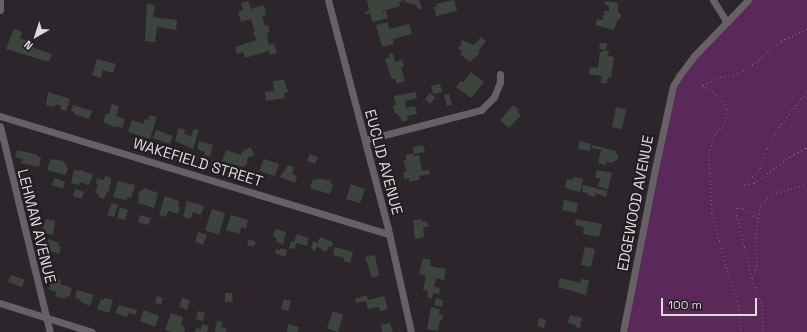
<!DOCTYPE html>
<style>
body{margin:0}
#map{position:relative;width:807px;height:332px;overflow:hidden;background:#2c262c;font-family:"Space Grotesk",sans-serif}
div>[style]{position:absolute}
.green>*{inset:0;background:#5b2959}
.building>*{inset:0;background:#3d443e}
.path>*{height:1px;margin-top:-0.5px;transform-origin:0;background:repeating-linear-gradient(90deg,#746f74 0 1px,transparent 0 4px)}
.minor>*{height:7px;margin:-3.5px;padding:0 3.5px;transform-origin:3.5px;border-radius:3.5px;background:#676066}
span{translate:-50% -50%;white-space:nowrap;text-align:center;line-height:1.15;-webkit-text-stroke:4px #231d22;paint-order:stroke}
.street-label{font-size:15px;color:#dedade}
.north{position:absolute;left:16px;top:16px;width:40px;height:40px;-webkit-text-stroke:3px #231d22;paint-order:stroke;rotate:219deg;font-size:11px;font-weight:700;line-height:16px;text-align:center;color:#dedade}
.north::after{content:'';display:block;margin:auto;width:14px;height:18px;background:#dedade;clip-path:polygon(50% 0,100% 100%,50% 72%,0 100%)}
.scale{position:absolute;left:661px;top:298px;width:96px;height:18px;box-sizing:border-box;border:2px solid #dedade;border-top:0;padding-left:5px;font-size:12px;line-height:14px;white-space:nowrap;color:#dedade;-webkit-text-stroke:3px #231d22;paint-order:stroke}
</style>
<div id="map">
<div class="green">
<div style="clip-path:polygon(749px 0,807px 0,807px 332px,624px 332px,679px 76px)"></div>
</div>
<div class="building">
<div style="clip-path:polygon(367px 0,402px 0,403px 2px,399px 2px,400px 6px,382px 11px,382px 12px,386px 11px,388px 18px,373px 22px,370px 15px,372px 13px,365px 14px,365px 12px,369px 11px)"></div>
<div style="clip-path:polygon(405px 0,419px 0,422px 8px,419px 10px,416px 5px,404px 2px)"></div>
<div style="clip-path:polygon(454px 0,457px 11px,436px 16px,434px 7px,437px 7px,436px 4px)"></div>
<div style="clip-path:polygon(248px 1px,251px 9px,264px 5px,266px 15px,262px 16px,265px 26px,268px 25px,270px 32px,267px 33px,268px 37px,267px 38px,269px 45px,274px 44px,277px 53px,270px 55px,269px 51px,245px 58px,243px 52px,237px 54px,235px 47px,257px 40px,253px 33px,255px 32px,251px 19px,241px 22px,238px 12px,243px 10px,241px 3px)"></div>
<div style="clip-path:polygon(605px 1px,618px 3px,618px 13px,621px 13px,620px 20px,618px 19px,614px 30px,596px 25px,597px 19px,603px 20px,604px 11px,609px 11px,609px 6px,605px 5px)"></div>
<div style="clip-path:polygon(147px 4px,155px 5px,153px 17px,177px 20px,176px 30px,157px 27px,155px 42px,145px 41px)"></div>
<div style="clip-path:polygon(388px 22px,389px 29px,409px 24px,412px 34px,393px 39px,394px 44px,382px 47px,376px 25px)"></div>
<div style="clip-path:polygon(14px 29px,22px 32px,20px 38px,32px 43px,34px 48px,52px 54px,49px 62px,6px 49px)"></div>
<div style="clip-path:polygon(481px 37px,486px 41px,479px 50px,479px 54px,470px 62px,460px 54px,462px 52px,458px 48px,462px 44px,460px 43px,462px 40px,474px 45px)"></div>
<div style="clip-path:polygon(600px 43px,607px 43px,606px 50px,599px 49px)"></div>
<div style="clip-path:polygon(603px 50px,609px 51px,608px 56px,614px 57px,611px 77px,608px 77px,607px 83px,601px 83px,602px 76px,589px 74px,590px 67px,598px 68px,600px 52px,603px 52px)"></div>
<div style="clip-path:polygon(393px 53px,395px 62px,402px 60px,404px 66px,401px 67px,405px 81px,397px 84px,395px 78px,392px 79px,390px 74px,385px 59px,390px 57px,389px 54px)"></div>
<div style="clip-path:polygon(97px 59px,116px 64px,113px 73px,103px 70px,101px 78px,92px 75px)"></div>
<div style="clip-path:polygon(471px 72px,484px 82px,471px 98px,456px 87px,461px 81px,463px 82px)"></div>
<div style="clip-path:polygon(284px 80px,288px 92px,284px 93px,285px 98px,266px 101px,265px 92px,274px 91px,273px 81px)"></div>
<div style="clip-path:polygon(440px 84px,442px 92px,433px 94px,431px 86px)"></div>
<div style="clip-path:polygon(48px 92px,70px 99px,66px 111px,60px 109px,61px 106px,56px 104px,55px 107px,46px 105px)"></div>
<div style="clip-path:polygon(416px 92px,417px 98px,405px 101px,406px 108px,415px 106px,417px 114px,407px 116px,408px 120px,402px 122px,400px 116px,398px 116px,398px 113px,395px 114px,393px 106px,396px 105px,394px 96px)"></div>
<div style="clip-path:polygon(430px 93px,435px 98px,430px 104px,425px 99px)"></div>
<div style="clip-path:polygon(449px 94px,452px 105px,447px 106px,444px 95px)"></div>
<div style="clip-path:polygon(112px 104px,119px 106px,116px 116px,125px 119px,122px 128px,115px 126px,114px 127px,103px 122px,106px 114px,109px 114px)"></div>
<div style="clip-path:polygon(73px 105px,92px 111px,89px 119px,74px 114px,75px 112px,71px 111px)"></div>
<div style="clip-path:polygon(513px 105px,519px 110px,517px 112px,521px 115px,509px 128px,500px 120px)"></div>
<div style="clip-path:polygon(616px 107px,626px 109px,622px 129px,612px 127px)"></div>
<div style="clip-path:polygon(150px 115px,157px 117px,150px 139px,128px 132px,132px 120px,143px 124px,145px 119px,148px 120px)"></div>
<div style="clip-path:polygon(179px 128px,185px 130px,184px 134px,191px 136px,194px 129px,199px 130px,193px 149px,175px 141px)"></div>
<div style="clip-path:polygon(156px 130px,173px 136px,170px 144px,153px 138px)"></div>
<div style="clip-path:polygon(199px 141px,213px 145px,210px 156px,204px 155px,205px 152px,197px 149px)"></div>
<div style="clip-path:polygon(579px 141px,591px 144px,590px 151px,578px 149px)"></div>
<div style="clip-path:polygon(423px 145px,425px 152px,414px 154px,413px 147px)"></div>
<div style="clip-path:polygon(592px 145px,616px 151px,615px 154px,618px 154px,617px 161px,613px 161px,613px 163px,606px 162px,606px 165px,598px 163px,601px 150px,592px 148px)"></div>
<div style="clip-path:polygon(250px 147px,255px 155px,248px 158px,246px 166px,244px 165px,243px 167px,222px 161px,226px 150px,241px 155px,242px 152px)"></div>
<div style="clip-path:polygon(17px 150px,38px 155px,37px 156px,41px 158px,39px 167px,21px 163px,23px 159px,15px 157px)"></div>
<div style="clip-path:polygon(413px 153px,413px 156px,419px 155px,422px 171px,429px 170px,430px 174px,419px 176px,420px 180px,409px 182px,409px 178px,404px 179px,403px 172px,407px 171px,403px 160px,406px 160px,406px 155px)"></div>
<div style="clip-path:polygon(310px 154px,318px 157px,315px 164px,307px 161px)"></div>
<div style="clip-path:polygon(51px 159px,64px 161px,64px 163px,67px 164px,66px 167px,68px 168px,66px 175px,47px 170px)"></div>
<div style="clip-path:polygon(264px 159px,279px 164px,275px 176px,259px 171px)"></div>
<div style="clip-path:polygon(288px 165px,294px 167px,292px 174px,297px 176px,295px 183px,280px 177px)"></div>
<div style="clip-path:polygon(74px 170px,80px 171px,81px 170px,93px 175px,89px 185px,80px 182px,79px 185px,71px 183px)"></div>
<div style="clip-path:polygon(597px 170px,612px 173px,608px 189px,598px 187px,600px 178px,595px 178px)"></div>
<div style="clip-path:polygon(105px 176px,111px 178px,109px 192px,107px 192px,104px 199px,98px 197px,99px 194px,95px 193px,98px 185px,96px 183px,97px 178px,104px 180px)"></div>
<div style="clip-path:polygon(573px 177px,583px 179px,580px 192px,565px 188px,567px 179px,573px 180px)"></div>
<div style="clip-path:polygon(54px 178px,65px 182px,63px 189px,52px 185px)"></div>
<div style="clip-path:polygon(318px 178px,331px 181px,331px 184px,333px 185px,330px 194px,310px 188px,313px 179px,317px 180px)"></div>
<div style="clip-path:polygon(118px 181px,135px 185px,131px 198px,127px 197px,126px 200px,113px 197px)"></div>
<div style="clip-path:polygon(32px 182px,35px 195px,27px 197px,24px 184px)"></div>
<div style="clip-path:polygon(351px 184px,365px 189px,360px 203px,346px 199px)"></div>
<div style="clip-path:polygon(583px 185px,607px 191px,606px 197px,595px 193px,595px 197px,587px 195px,588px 193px,582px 192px)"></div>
<div style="clip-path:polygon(144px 188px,158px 193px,154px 208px,138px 203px,139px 191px,142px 191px)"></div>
<div style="clip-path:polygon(75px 189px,84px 192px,82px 199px,73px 196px)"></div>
<div style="clip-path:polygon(165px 196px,179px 201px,178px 206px,180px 207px,178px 214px,168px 211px,166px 217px,159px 215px)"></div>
<div style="clip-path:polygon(564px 200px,578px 203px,576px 213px,562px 210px)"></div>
<div style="clip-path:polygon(187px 201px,204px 206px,201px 215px,193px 212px,191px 219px,183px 217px)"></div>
<div style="clip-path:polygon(112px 203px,118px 205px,114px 217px,107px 215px)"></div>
<div style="clip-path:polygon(120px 207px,128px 210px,125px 220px,117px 218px)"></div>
<div style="clip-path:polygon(212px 209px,225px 213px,219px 235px,205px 230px)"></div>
<div style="clip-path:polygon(140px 215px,151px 218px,148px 225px,138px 222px)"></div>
<div style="clip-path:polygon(231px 215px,248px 220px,246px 229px,241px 227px,240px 234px,226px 230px)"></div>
<div style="clip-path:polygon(46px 219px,55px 221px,53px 235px,43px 232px,43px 226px)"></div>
<div style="clip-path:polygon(422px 219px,422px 222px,427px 221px,428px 227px,423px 227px,424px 237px,415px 239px,413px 220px)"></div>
<div style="clip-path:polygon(576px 219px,602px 224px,599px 237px,583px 234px,584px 227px,575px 225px)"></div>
<div style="clip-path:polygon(275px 229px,286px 232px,283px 244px,276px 242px,277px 238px,273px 237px)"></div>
<div style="clip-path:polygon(198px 232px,207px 235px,203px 245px,195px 242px)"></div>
<div style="clip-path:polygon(297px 234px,309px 238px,307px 246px,296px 243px,295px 249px,289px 248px,291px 241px,294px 242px)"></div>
<div style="clip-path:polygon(320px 237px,333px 242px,332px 247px,329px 246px,326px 252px,317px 246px,315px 251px,311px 249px,313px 241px,318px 243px)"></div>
<div style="clip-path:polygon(48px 239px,59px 243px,58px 246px,61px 247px,59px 254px,47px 250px)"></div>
<div style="clip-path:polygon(249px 239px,256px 242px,254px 247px,247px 245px)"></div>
<div style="clip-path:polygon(335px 247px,353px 252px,350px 263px,344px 261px,344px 258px,333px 255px)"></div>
<div style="clip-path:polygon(585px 247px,595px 249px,591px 267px,581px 265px)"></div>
<div style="clip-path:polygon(280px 248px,287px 250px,285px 257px,275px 253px,276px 249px,280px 250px)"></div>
<div style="clip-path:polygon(375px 255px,379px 276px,372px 278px,365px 257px)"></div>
<div style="clip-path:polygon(423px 258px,431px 260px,430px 266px,446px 269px,444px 280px,436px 278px,434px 287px,440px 288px,439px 294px,433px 293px,432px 299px,427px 297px,428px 291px,423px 290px,426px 276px,419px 274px)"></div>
<div style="clip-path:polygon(11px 275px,25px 280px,22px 287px,8px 282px)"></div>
<div style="clip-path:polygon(53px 277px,61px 280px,60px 284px,72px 288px,69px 297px,66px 296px,65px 299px,55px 296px,57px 292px,49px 289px)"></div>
<div style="clip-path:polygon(560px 278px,581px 283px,581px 279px,589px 280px,586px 295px,558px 287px)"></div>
<div style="clip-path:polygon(77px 290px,94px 295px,90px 306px,80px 302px,81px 300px,75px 298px)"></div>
<div style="clip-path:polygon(225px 293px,232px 293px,233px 302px,225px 302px)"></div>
<div style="clip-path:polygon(367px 295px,368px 300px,384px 296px,388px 309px,380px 311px,379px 307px,368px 309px,366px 301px,356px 303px,355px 299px)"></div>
<div style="clip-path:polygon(157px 296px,163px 298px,161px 305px,155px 303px)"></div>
<div style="clip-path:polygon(104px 298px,113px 300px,109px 313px,97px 309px,101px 299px,104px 300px)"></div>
<div style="clip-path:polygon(182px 298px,190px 300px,187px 310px,179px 307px)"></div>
<div style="clip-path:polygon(436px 298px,443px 300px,442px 307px,434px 305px)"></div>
<div style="clip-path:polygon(284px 299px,291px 301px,288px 311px,281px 309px)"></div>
<div style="clip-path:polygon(119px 305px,137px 310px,135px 315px,128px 313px,127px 317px,115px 313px)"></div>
<div style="clip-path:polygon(431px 307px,440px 309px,439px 314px,443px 315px,442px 321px,440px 320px,438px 331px,427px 329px)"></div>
<div style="clip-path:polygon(144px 310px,159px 316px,155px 327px,140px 321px)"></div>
<div style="clip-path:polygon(198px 311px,205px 313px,203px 321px,196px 319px)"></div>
<div style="clip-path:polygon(333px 311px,343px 315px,338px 332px,327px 328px)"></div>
<div style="clip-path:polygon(171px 313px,183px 317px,181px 324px,185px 328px,184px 332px,172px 332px,165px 330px)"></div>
<div style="clip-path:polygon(570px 315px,582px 318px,580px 328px,576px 327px,576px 325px,568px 323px)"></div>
<div style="clip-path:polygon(539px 318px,546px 320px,544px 328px,537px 326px)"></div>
<div style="clip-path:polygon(217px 321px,223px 322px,221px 327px,227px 329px,226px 332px,215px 332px)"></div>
<div style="clip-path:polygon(390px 323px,393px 332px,382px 332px,381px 325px)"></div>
<div style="clip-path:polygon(202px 324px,209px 326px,207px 332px,195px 332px,196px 328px,201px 329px)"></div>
<div style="clip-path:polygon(288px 324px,299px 327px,297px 332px,287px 332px)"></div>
</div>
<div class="path">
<div style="left:702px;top:85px;width:22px;rotate:34deg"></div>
<div style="left:720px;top:97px;width:14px;rotate:60deg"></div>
<div style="left:727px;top:109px;width:12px;rotate:99deg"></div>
<div style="left:725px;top:121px;width:19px;rotate:125deg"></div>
<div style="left:714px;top:137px;width:16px;rotate:108deg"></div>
<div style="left:709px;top:152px;width:61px;rotate:87.2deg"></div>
<div style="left:712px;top:213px;width:67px;rotate:75.3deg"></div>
<div style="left:729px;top:278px;width:29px;rotate:70deg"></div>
<div style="left:739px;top:305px;width:27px;rotate:86deg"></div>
<div style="left:703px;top:85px;width:19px;rotate:-25deg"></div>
<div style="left:720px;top:77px;width:12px;rotate:-9deg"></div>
<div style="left:732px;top:75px;width:15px;rotate:-20deg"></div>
<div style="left:746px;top:70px;width:45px;rotate:-39.6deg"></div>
<div style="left:781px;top:41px;width:29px;rotate:-25deg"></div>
<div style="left:807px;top:92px;width:48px;rotate:128.3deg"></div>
<div style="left:777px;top:130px;width:21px;rotate:118deg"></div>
<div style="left:767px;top:149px;width:23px;rotate:110deg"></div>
<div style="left:759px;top:171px;width:20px;rotate:139deg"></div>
<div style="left:744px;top:184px;width:1px;rotate:45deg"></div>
<div style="left:745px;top:185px;width:9px;rotate:-13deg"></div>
<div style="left:754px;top:183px;width:49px;rotate:-35.9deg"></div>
<div style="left:794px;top:154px;width:15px;rotate:-28deg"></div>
<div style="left:757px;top:218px;width:18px;rotate:-146deg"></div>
<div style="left:742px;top:208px;width:5px;rotate:180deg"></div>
<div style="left:737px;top:208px;width:3px;rotate:108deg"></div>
<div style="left:736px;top:211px;width:70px;rotate:76.8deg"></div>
<div style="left:752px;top:279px;width:28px;rotate:69deg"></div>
<div style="left:762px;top:305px;width:27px;rotate:88deg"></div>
<div style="left:753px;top:278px;width:13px;rotate:-72deg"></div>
<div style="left:757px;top:266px;width:32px;rotate:-92deg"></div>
<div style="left:756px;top:234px;width:30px;rotate:-81deg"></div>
<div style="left:761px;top:204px;width:15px;rotate:-42deg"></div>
<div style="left:772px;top:194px;width:36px;rotate:-16deg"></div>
</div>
<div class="minor">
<div style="left:328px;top:0;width:237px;rotate:75.3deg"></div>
<div style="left:388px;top:229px;width:106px;rotate:77.4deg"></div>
<div style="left:713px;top:0;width:26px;rotate:58deg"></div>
<div style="left:0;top:10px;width:10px;rotate:-90deg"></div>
<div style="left:0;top:116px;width:407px;rotate:16.9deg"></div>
<div style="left:0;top:126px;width:212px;rotate:76.4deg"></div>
<div style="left:365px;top:140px;width:120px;rotate:-14.5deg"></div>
<div style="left:481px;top:110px;width:18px;rotate:-45deg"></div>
<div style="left:494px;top:97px;width:16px;rotate:-68deg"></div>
<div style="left:500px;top:82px;width:8px;rotate:-90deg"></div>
<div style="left:0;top:303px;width:96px;rotate:17.5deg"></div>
<div style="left:623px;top:332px;width:166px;rotate:-78.9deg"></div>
<div style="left:655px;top:169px;width:85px;rotate:-77.8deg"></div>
<div style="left:673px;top:86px;width:12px;rotate:-59deg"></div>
<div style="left:679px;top:76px;width:25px;rotate:-53deg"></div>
<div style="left:694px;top:56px;width:78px;rotate:-46deg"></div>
</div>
<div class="street-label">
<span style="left:198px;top:162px;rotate:17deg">WAKEFIELD STREET</span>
<span style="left:384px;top:162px;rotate:75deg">EUCLID AVENUE</span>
<span style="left:635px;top:203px;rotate:-79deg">EDGEWOOD AVENUE</span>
<span style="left:37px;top:226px;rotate:76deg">LEHMAN AVENUE</span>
</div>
<div class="north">N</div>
<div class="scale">100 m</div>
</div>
